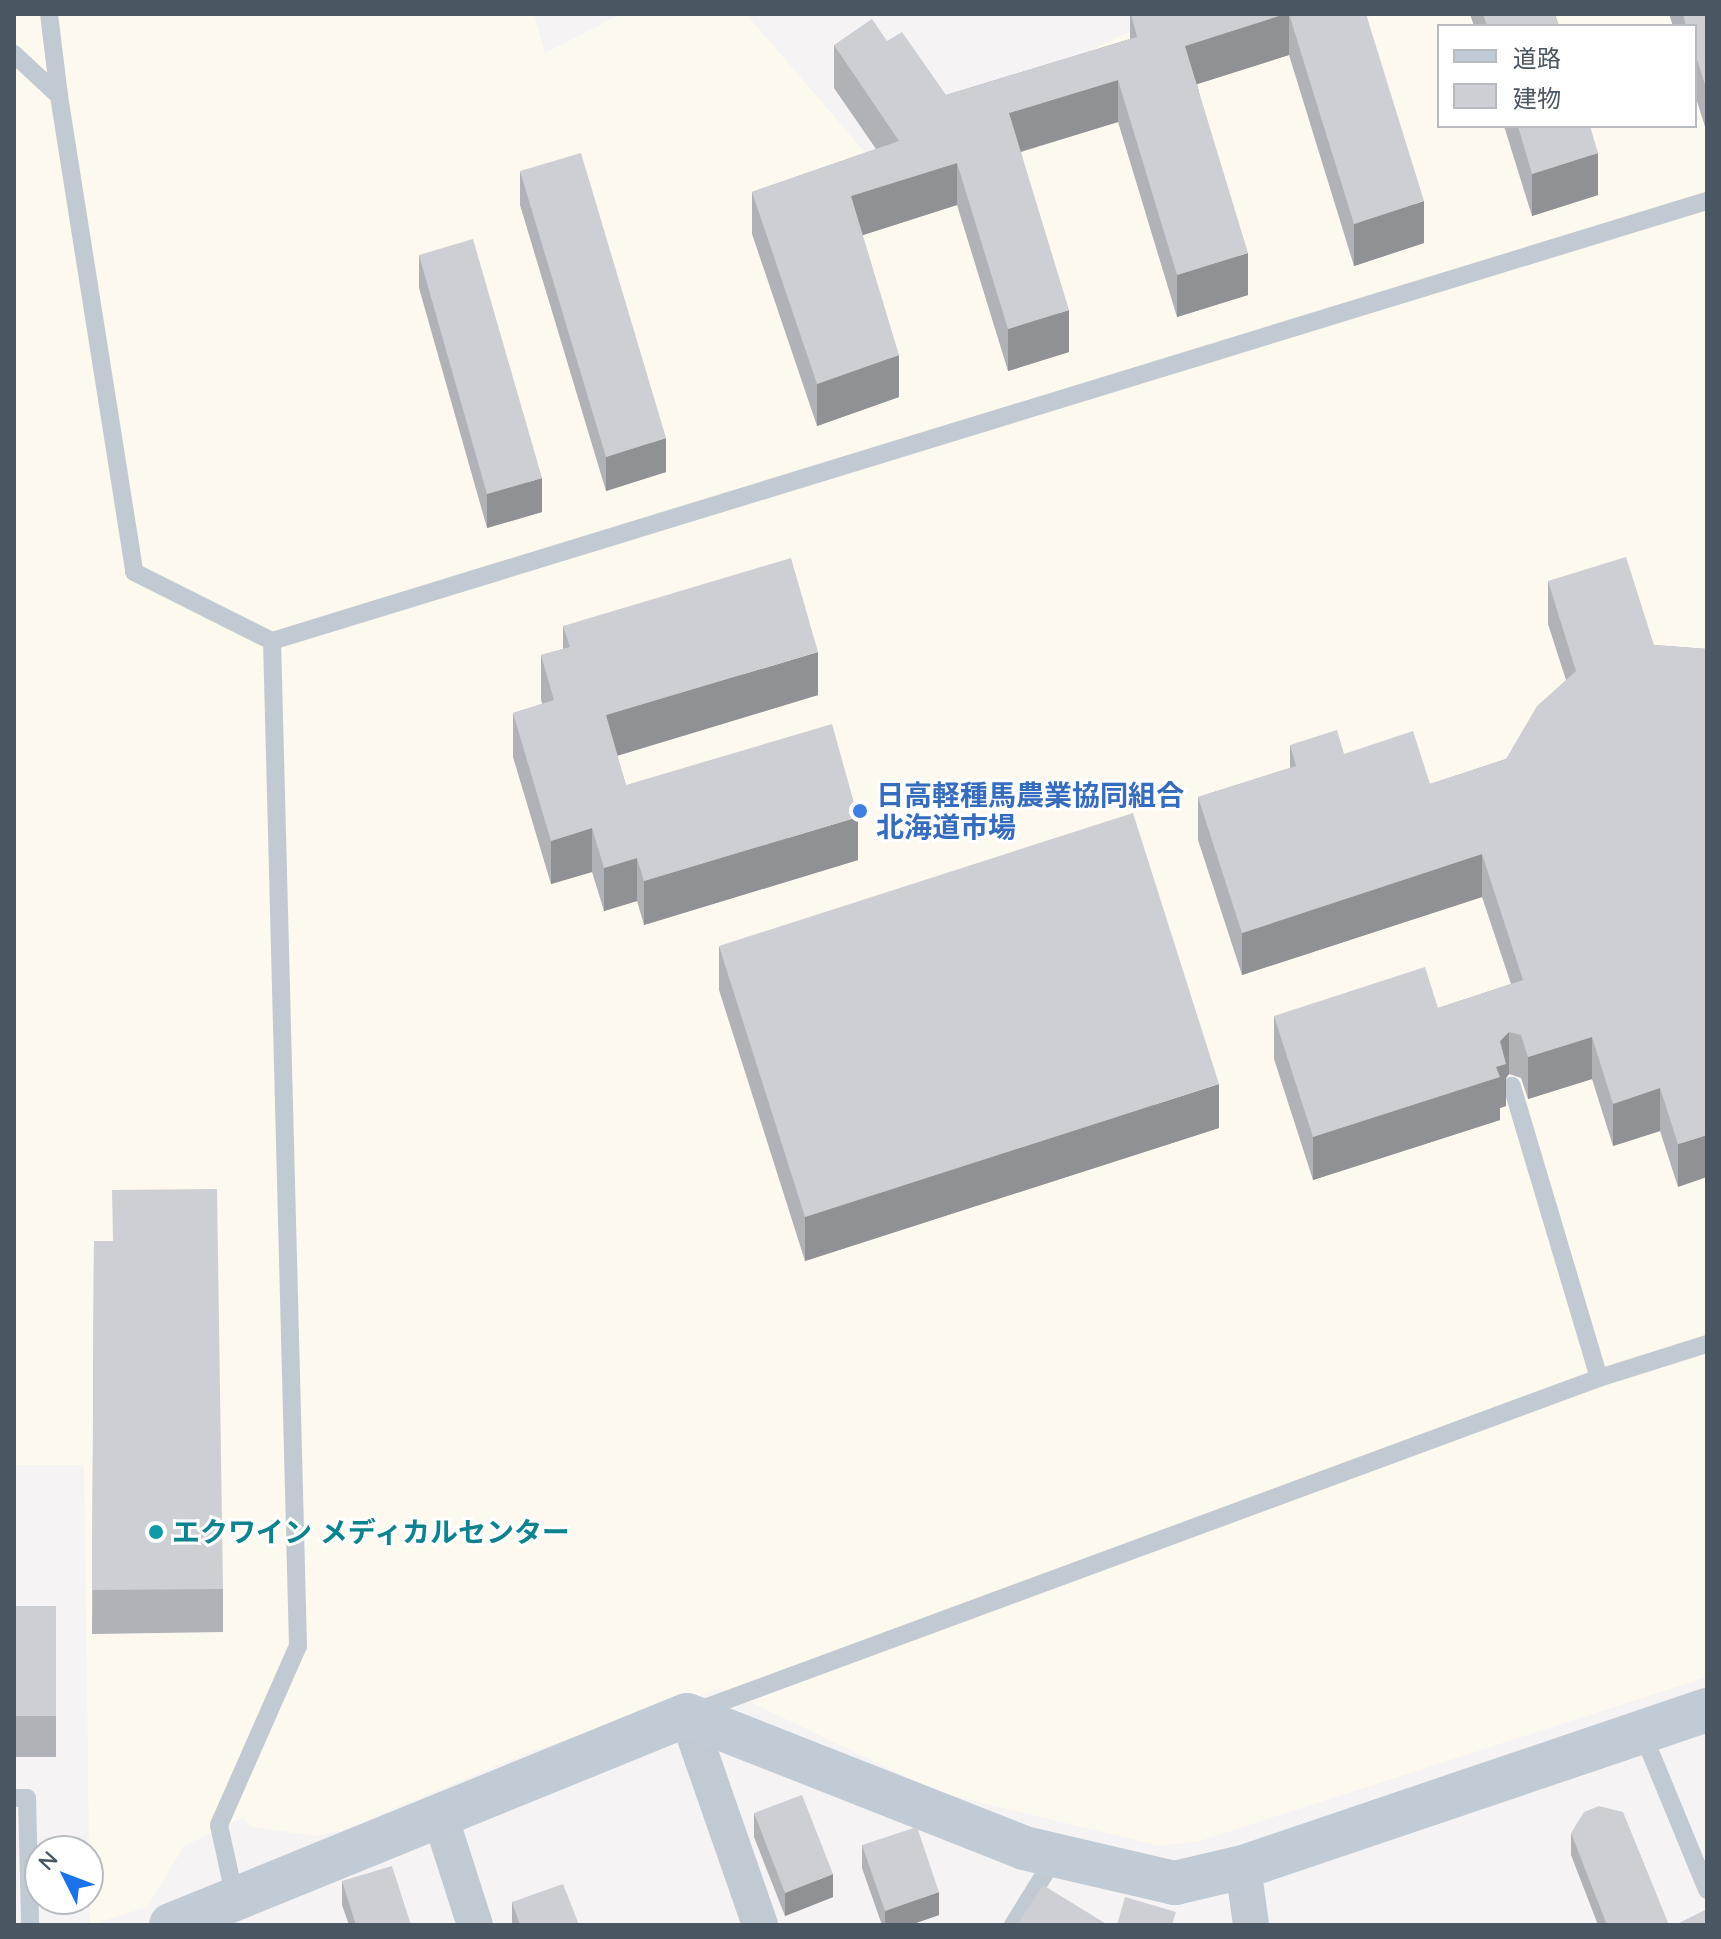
<!DOCTYPE html>
<meta charset="utf-8">
<style>
body{margin:0}
#map{position:relative;width:1721px;height:1939px;overflow:hidden;background:#f5f3f3;font-family:Quicksand,"Noto Sans JP",sans-serif}
div>[style]{position:absolute}
.commercial>*{inset:0;background:#fdf9ef}
.lane>*{height:18px;margin:-9px;padding:0 9px;transform-origin:9px;border-radius:9px;background:#c1cad2}
.street>*{height:36px;margin:-18px;padding:0 18px;transform-origin:18px;border-radius:18px;background:#c1cad2}
.secondary>*{height:44px;margin:-22px;padding:0 22px;transform-origin:22px;border-radius:22px;background:#c1cbd6}
.wall>*{inset:0;background:#b0b2b7}
.shaded-wall>*{inset:0;background:#909195}
.building>*{inset:0;background:#cdcfd5}
.dots>*{width:22px;height:22px;translate:-50% -50%;box-sizing:border-box;border:4px solid #fff;border-radius:50%}
span{translate:-50% -50%;white-space:nowrap;text-align:center;line-height:1.15;-webkit-text-stroke:6px #fff;paint-order:stroke}
.shop-label{font-size:28px;color:#366cbe;font-weight:700}
.left{translate:0 -50%;text-align:left}
.culture-label{font-size:28px;color:#0d838f;font-weight:700}
.frame{position:absolute;inset:0;border:16px solid #4a5661;pointer-events:none}
.legend{position:absolute;left:1437px;top:24px;width:260px;height:104px;box-sizing:border-box;background:#fff;border:2px solid #b7bbc0;margin:0;padding:10px 14px;list-style:none;font-size:24px;color:#4a5661}
.legend li{display:flex;align-items:center;gap:16px;height:40px}
.legend b{width:40px;border:2px solid #b7bbc0}
.north{position:absolute;left:24px;top:1835px;width:80px;height:80px;box-sizing:border-box;background:#fff;border:2px solid #b7bbc0;border-radius:50%;rotate:312deg;font-size:22px;font-weight:700;line-height:32px;text-align:center;color:#4a5661}
.north::after{content:'';display:block;margin:auto;width:28px;height:36px;background:#1a73e8;clip-path:polygon(50% 0,100% 100%,50% 72%,0 100%)}
</style>
<div id="map">
<div class="commercial">
<div style="clip-path:polygon(evenodd,14px 14px,534px 14px,545px 53px,621px 14px,746px 14px,869px 157px,1166px 14px,1707px 14px,1707px 1677px,1200px 1841px,1160px 1846px,938px 1792px,721px 1688px,530px 1752px,340px 1831px,313px 1836px,250px 1826px,243px 1818px,184px 1846px,147px 1907px,90px 1925px,84px 1465px,14px 1465px,14px 14px,1439px 26px,1695px 26px,1695px 126px,1439px 126px,1439px 26px)"></div>
</div>
<div class="lane">
<div style="left:49px;top:14px;width:83px;rotate:83deg"></div>
<div style="left:14px;top:54px;width:62px;rotate:43deg"></div>
<div style="left:59px;top:96px;width:482px;rotate:81deg"></div>
<div style="left:134px;top:572px;width:154px;rotate:26.6deg"></div>
<div style="left:1599px;top:1378px;width:113px;rotate:-17.5deg"></div>
<div style="left:694px;top:1712px;width:965px;rotate:-20.26deg"></div>
<div style="left:1599px;top:1378px;width:305px;rotate:-106.6deg"></div>
<div style="left:1642px;top:1732px;width:171px;rotate:67.6deg"></div>
<div style="left:14px;top:1798px;width:13px"></div>
<div style="left:27px;top:1798px;width:127px;rotate:88.6deg"></div>
<div style="left:235px;top:1898px;width:75px;rotate:-102.4deg"></div>
<div style="left:219px;top:1825px;width:196px;rotate:-66.2deg"></div>
<div style="left:298px;top:1646px;width:1005px;rotate:-91.48deg"></div>
<div style="left:272px;top:641px;width:1501px;rotate:-17.05deg"></div>
<div style="left:1013px;top:1925px;width:80px;rotate:-58.3deg"></div>
</div>
<div class="street">
<div style="left:687px;top:1715px;width:222px;rotate:70.8deg"></div>
<div style="left:439px;top:1813px;width:118px;rotate:72.2deg"></div>
<div style="left:1243px;top:1867px;width:59px;rotate:82.1deg"></div>
</div>
<div class="secondary">
<div style="left:171px;top:1925px;width:557px;rotate:-22.15deg"></div>
<div style="left:687px;top:1715px;width:362px;rotate:21.5deg"></div>
<div style="left:1024px;top:1848px;width:155px;rotate:13.1deg"></div>
<div style="left:1175px;top:1883px;width:70px;rotate:-13.2deg"></div>
<div style="left:1243px;top:1867px;width:490px;rotate:-18.7deg"></div>
</div>
<div class="wall">
<div style="clip-path:polygon(1130px 14px,1366px 14px,1424px 243px,1354px 266px,1289px 55px,1197px 84px,1248px 295px,1177px 317px,1118px 122px,1021px 152px,1069px 352px,1008px 371px,957px 205px,862px 235px,899px 397px,817px 426px,752px 234px,752px 192px,876px 149px,834px 88px,834px 45px,887px 41px,946px 95px,1130px 39px)"></div>
<div style="clip-path:polygon(1470px 14px,1555px 14px,1559px 26px,1474px 26px)"></div>
<div style="clip-path:polygon(1669px 14px,1707px 14px,1707px 133px,1695px 95px,1695px 26px,1673px 26px)"></div>
<div style="clip-path:polygon(1504px 126px,1590px 126px,1598px 195px,1532px 216px)"></div>
<div style="clip-path:polygon(520px 171px,666px 472px,606px 491px,520px 205px)"></div>
<div style="clip-path:polygon(419px 255px,542px 512px,487px 528px,419px 288px)"></div>
<div style="clip-path:polygon(1548px 581px,1654px 645px,1707px 649px,1678px 1187px,1660px 1131px,1613px 1146px,1592px 1079px,1528px 1099px,1521px 1078px,1509px 1074px,1506px 1078px,1506px 1106px,1500px 1108px,1500px 1120px,1313px 1180px,1274px 1059px,1274px 1016px,1438px 1008px,1511px 984px,1482px 897px,1242px 975px,1198px 840px,1198px 797px,1290px 768px,1290px 745px,1344px 754px,1430px 784px,1506px 759px,1566px 680px,1548px 624px)"></div>
<div style="clip-path:polygon(563px 626px,818px 695px,617px 756px,626px 785px,858px 860px,644px 925px,637px 901px,604px 911px,592px 872px,551px 884px,513px 757px,513px 713px,542px 704px,541px 699px,541px 655px,563px 649px)"></div>
<div style="clip-path:polygon(719px 946px,1219px 1128px,805px 1261px,719px 990px)"></div>
<div style="clip-path:polygon(94px 1241px,112px 1241px,223px 1589px,223px 1632px,92px 1634px)"></div>
<div style="clip-path:polygon(14px 1606px,56px 1606px,56px 1757px,14px 1757px)"></div>
<div style="clip-path:polygon(754px 1813px,833px 1897px,785px 1916px,754px 1837px)"></div>
<div style="clip-path:polygon(1571px 1833px,1669px 1925px,1598px 1925px,1571px 1855px)"></div>
<div style="clip-path:polygon(862px 1845px,939px 1915px,910px 1925px,882px 1925px,862px 1868px)"></div>
<div style="clip-path:polygon(342px 1881px,411px 1925px,349px 1925px,342px 1905px)"></div>
<div style="clip-path:polygon(512px 1902px,579px 1925px,512px 1925px)"></div>
</div>
<div class="shaded-wall">
<div style="clip-path:polygon(1285px 14px,1289px 14px,1289px 55px,1185px 88px,1185px 46px)"></div>
<div style="clip-path:polygon(1118px 80px,1118px 122px,1009px 155px,1009px 113px)"></div>
<div style="clip-path:polygon(1598px 153px,1598px 195px,1532px 216px,1532px 174px)"></div>
<div style="clip-path:polygon(957px 163px,957px 205px,851px 239px,851px 196px)"></div>
<div style="clip-path:polygon(1424px 201px,1424px 243px,1354px 266px,1354px 224px)"></div>
<div style="clip-path:polygon(1248px 253px,1248px 295px,1177px 317px,1177px 275px)"></div>
<div style="clip-path:polygon(1069px 310px,1069px 352px,1008px 371px,1008px 329px)"></div>
<div style="clip-path:polygon(899px 355px,899px 397px,817px 426px,817px 384px)"></div>
<div style="clip-path:polygon(666px 438px,666px 472px,606px 491px,606px 457px)"></div>
<div style="clip-path:polygon(542px 478px,542px 512px,487px 528px,487px 494px)"></div>
<div style="clip-path:polygon(818px 652px,818px 695px,606px 759px,606px 715px)"></div>
<div style="clip-path:polygon(858px 817px,858px 860px,644px 925px,644px 881px)"></div>
<div style="clip-path:polygon(592px 828px,592px 872px,551px 884px,551px 841px)"></div>
<div style="clip-path:polygon(1482px 854px,1482px 897px,1242px 975px,1242px 933px)"></div>
<div style="clip-path:polygon(637px 858px,637px 901px,604px 911px,604px 868px)"></div>
<div style="clip-path:polygon(1509px 1032px,1509px 1074px,1506px 1078px,1506px 1106px,1500px 1108px,1500px 1120px,1313px 1180px,1313px 1137px,1496px 1067px,1500px 1041px)"></div>
<div style="clip-path:polygon(1592px 1037px,1592px 1079px,1528px 1099px,1528px 1057px)"></div>
<div style="clip-path:polygon(1219px 1084px,1219px 1128px,805px 1261px,805px 1217px)"></div>
<div style="clip-path:polygon(1660px 1088px,1660px 1131px,1613px 1146px,1613px 1104px)"></div>
<div style="clip-path:polygon(1707px 1135px,1707px 1177px,1678px 1187px,1678px 1144px)"></div>
<div style="clip-path:polygon(833px 1874px,833px 1897px,785px 1916px,785px 1893px)"></div>
<div style="clip-path:polygon(939px 1892px,939px 1915px,910px 1925px,885px 1925px,885px 1911px)"></div>
</div>
<div class="building">
<div style="clip-path:polygon(1131px 14px,1285px 14px,1185px 46px,1248px 253px,1177px 275px,1118px 80px,1009px 113px,1069px 310px,1008px 329px,957px 163px,851px 196px,899px 355px,817px 384px,752px 192px,899px 141px,834px 45px,872px 19px,887px 41px,902px 32px,946px 95px,1137px 37px)"></div>
<div style="clip-path:polygon(1289px 14px,1366px 14px,1424px 201px,1354px 224px)"></div>
<div style="clip-path:polygon(1483px 14px,1555px 14px,1559px 26px,1487px 26px)"></div>
<div style="clip-path:polygon(1683px 14px,1707px 14px,1707px 91px,1695px 53px,1695px 26px,1686px 26px)"></div>
<div style="clip-path:polygon(1518px 126px,1590px 126px,1598px 153px,1532px 174px)"></div>
<div style="clip-path:polygon(581px 153px,666px 438px,606px 457px,520px 171px)"></div>
<div style="clip-path:polygon(473px 239px,542px 478px,487px 494px,419px 255px)"></div>
<div style="clip-path:polygon(1626px 557px,1654px 645px,1707px 649px,1707px 1135px,1678px 1144px,1660px 1088px,1613px 1104px,1592px 1037px,1528px 1057px,1521px 1035px,1509px 1032px,1500px 1041px,1506px 1064px,1496px 1067px,1500px 1077px,1313px 1137px,1274px 1016px,1425px 967px,1438px 1008px,1523px 980px,1482px 854px,1242px 933px,1198px 797px,1296px 766px,1290px 745px,1337px 730px,1344px 754px,1413px 731px,1430px 784px,1506px 759px,1537px 706px,1576px 671px,1548px 581px)"></div>
<div style="clip-path:polygon(791px 558px,818px 652px,606px 715px,626px 785px,832px 724px,858px 817px,644px 881px,637px 858px,604px 868px,592px 828px,551px 841px,513px 713px,554px 700px,541px 655px,570px 647px,563px 626px)"></div>
<div style="clip-path:polygon(1133px 813px,1219px 1084px,805px 1217px,719px 946px)"></div>
<div style="clip-path:polygon(217px 1189px,223px 1589px,92px 1590px,94px 1241px,113px 1241px,112px 1190px)"></div>
<div style="clip-path:polygon(14px 1606px,56px 1606px,56px 1716px,14px 1716px)"></div>
<div style="clip-path:polygon(802px 1795px,833px 1874px,785px 1893px,754px 1813px)"></div>
<div style="clip-path:polygon(1599px 1806px,1623px 1812px,1669px 1925px,1607px 1925px,1571px 1833px,1584px 1812px)"></div>
<div style="clip-path:polygon(917px 1827px,939px 1892px,885px 1911px,862px 1845px)"></div>
<div style="clip-path:polygon(392px 1866px,411px 1925px,356px 1925px,342px 1881px)"></div>
<div style="clip-path:polygon(563px 1884px,579px 1925px,520px 1925px,512px 1902px)"></div>
<div style="clip-path:polygon(1043px 1885px,1108px 1925px,1017px 1925px)"></div>
<div style="clip-path:polygon(1125px 1897px,1176px 1912px,1172px 1925px,1117px 1925px)"></div>
<div style="clip-path:polygon(1707px 1909px,1707px 1925px,1675px 1925px)"></div>
</div>
<div class="dots">
<div style="left:860px;top:811px;background:#3f7fe0"></div>
<div style="left:156px;top:1532px;background:#0f9aa8"></div>
</div>
<div class="shop-label">
<span class="left" style="left:876px;top:811px">日高軽種馬農業協同組合<br>北海道市場</span>
</div>
<div class="culture-label">
<span class="left" style="left:172px;top:1532px">エクワイン メディカルセンター</span>
</div>
<div class="frame"></div>
<ul class="legend">
<li><b style="height:10px;background:#c1cbd6"></b>道路</li>
<li><b style="height:22px;background:#cdcfd5"></b>建物</li>
</ul>
<div class="north">N</div>
</div>
